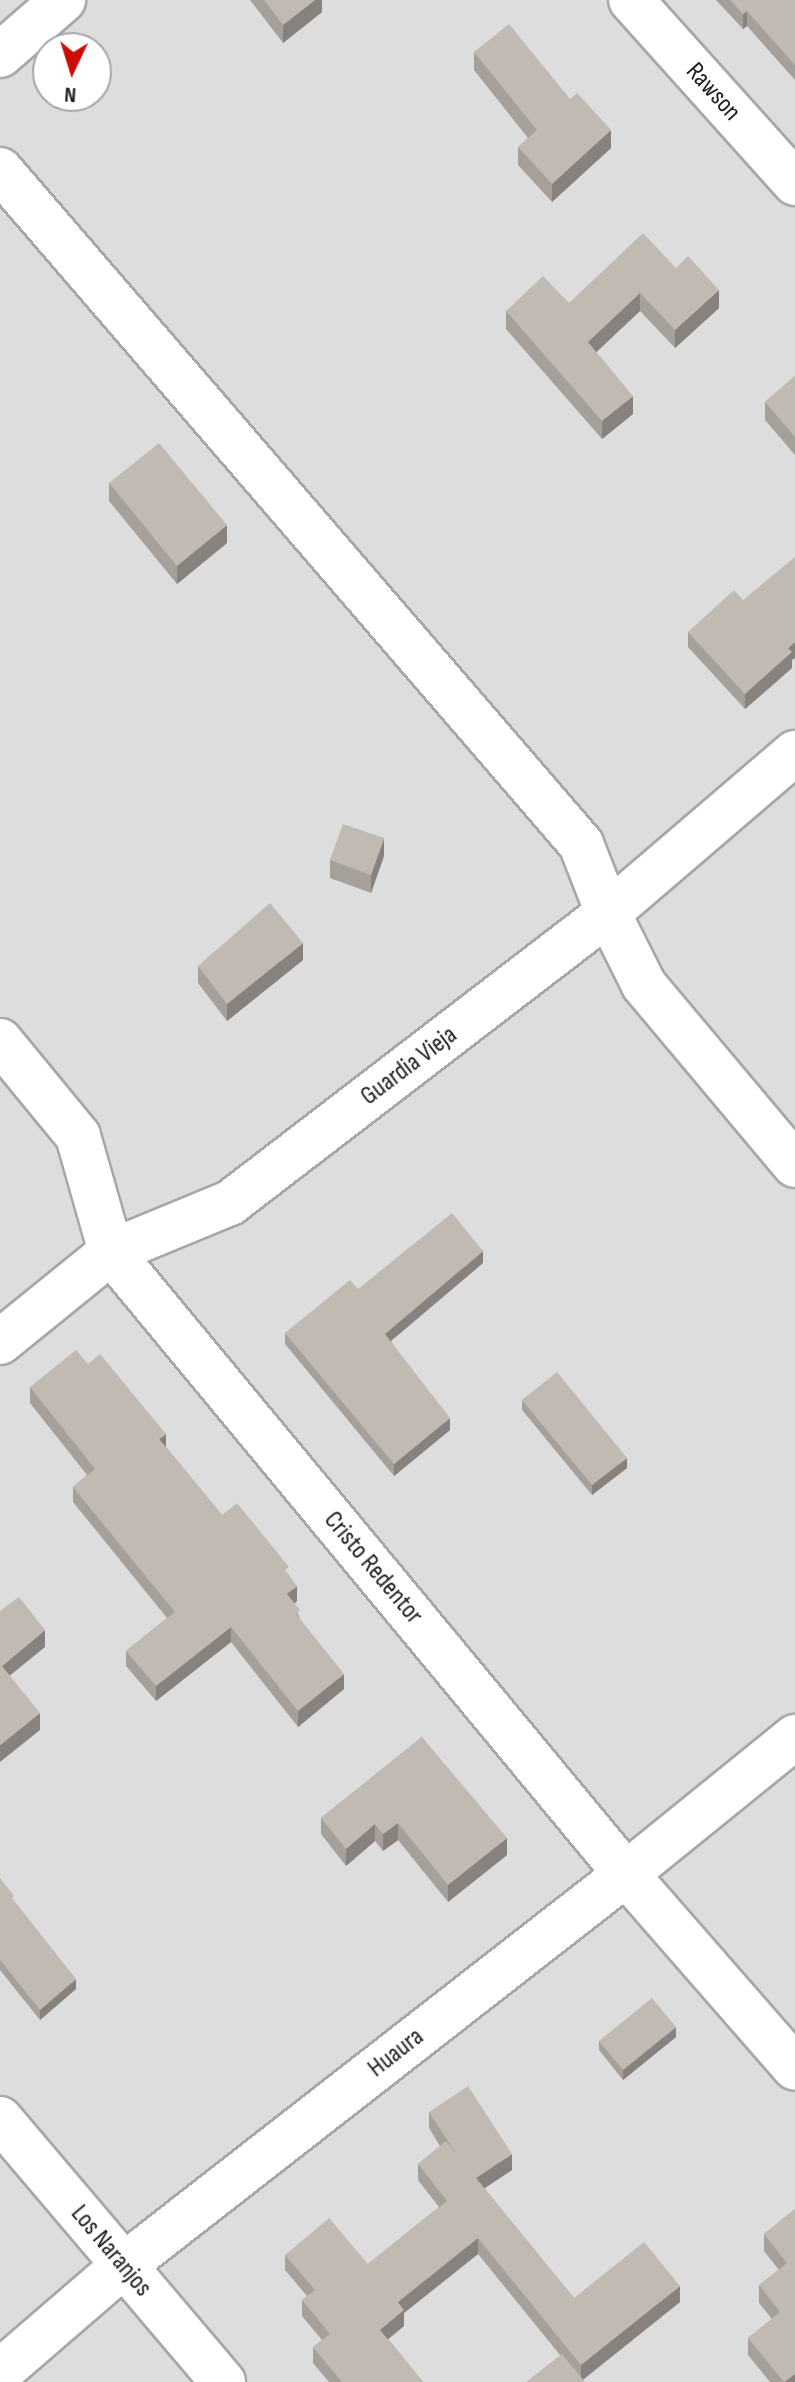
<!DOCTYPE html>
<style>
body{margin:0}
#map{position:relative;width:795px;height:2382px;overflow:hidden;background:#f0eee7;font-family:"Sofia Sans Condensed",sans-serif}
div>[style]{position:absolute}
.residential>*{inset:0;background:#dedddd}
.roads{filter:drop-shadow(2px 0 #a7a7a7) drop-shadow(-2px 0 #a7a7a7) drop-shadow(0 2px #a7a7a7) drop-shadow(0 -2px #a7a7a7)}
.minor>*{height:44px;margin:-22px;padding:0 22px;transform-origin:22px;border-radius:22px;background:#fff}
.wall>*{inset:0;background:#a6a09a}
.shaded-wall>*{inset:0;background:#87827d}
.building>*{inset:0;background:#c1bab3}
span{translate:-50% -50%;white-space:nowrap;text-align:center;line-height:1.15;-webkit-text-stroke:6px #fff;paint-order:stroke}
.street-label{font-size:26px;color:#202020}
.north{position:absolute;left:32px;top:32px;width:80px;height:80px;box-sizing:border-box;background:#fff;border:2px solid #a6a6a6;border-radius:50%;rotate:184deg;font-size:22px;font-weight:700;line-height:32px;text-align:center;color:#202020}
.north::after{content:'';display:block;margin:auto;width:28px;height:36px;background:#cc0d05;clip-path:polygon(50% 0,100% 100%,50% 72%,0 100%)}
</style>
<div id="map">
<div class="residential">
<div style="clip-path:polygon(evenodd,0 0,795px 0,795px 2382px,0 2382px,0 0,48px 48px,96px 48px,96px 96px,48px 96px,48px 48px)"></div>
</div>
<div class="roads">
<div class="minor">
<div style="left:631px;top:0;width:246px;rotate:48.1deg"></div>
<div style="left:0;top:55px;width:84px;rotate:-41.1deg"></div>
<div style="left:0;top:170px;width:890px;rotate:49.24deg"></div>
<div style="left:581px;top:844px;width:74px;rotate:68.6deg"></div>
<div style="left:608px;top:913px;width:80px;rotate:63.4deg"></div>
<div style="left:644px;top:985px;width:235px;rotate:50deg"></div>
<div style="left:0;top:1041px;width:123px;rotate:50.6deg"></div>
<div style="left:78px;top:1136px;width:121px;rotate:74.1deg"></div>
<div style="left:111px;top:1252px;width:808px;rotate:50.38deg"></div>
<div style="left:626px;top:1874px;width:257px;rotate:48.9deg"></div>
<div style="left:0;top:1342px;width:143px;rotate:-39deg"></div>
<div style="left:111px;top:1252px;width:129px;rotate:-22.4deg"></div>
<div style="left:230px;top:1203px;width:476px;rotate:-37.5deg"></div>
<div style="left:608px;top:913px;width:246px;rotate:-40.6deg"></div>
<div style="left:0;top:2119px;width:345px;rotate:49.7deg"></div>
<div style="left:0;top:2372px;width:162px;rotate:-40.8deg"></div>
<div style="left:123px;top:2266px;width:638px;rotate:-37.93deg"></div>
<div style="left:626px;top:1874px;width:218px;rotate:-39deg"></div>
</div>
</div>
<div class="wall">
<div style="clip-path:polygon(250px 0,322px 0,322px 12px,283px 43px)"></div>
<div style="clip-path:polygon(716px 0,795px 0,795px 80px,747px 26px,743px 29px)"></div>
<div style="clip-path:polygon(474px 52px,611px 148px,552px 202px,518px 165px,518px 147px,528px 138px,474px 70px)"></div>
<div style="clip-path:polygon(676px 268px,719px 308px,675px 348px,640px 311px,596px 352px,633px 414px,602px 439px,506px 329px,506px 311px,569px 303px)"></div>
<div style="clip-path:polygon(795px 376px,795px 455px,765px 420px,765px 402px)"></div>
<div style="clip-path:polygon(109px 483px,227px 543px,177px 584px,109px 501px)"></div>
<div style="clip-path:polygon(688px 632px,792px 660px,792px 668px,745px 709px,688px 647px)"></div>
<div style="clip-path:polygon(384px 856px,371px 893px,330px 878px,330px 860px)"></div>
<div style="clip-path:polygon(303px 960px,227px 1021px,198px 983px,198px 966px)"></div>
<div style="clip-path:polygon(483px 1263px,391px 1341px,450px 1430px,394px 1476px,285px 1344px,285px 1333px,358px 1289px)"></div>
<div style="clip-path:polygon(88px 1364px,166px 1447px,222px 1515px,289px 1575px,297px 1601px,294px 1604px,300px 1619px,344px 1689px,298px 1727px,231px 1642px,156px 1701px,126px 1666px,126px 1651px,167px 1618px,73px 1502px,73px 1487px,87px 1475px,30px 1403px,30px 1387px)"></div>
<div style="clip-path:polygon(522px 1400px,627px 1468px,592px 1495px,522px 1410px)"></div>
<div style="clip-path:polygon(422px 1737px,507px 1855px,448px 1902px,398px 1840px,383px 1851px,375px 1841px,346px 1866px,321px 1834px,321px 1818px)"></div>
<div style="clip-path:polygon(0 1878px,14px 1902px,76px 1989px,40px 2020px,0 1970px)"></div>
<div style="clip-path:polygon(676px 2037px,623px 2080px,599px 2050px,599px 2041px)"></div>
<div style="clip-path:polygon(429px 2112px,512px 2170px,484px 2188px,574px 2298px,680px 2302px,583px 2380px,560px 2355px,478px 2254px,404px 2313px,404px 2326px,388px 2339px,423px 2382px,329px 2382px,313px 2363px,313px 2347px,322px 2340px,302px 2316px,302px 2300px,307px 2296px,285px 2270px,285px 2255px,368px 2264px,439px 2207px,418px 2180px,418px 2164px,440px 2146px,429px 2128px)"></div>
<div style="clip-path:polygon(795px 2209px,795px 2382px,770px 2382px,748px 2355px,748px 2338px,772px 2319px,759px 2303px,759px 2285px,779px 2270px,764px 2251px,764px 2234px)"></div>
</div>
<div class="shaded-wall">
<div style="clip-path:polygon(315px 0,322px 0,322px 12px,283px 43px,283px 25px)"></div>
<div style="clip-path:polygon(747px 11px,747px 26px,743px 29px,743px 14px)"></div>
<div style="clip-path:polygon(611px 130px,611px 148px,552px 202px,552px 184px)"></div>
<div style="clip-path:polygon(719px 290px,719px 308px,675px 348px,675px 330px)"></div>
<div style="clip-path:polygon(640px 293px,640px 311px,588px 360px,588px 342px)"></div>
<div style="clip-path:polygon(633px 396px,633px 414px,602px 439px,602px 421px)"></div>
<div style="clip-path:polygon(227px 525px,227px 543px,177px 584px,177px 566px)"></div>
<div style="clip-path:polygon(795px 642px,795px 658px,792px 660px,792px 668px,745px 709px,745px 694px,788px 648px)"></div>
<div style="clip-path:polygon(384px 838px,384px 856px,371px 893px,371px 875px)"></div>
<div style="clip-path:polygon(303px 943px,303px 960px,227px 1021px,227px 1004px)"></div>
<div style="clip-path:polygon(483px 1251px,483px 1263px,385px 1346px,385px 1334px)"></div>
<div style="clip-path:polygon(450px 1418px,450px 1430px,394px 1476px,394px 1464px)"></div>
<div style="clip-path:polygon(166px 1434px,166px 1450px,159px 1439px)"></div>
<div style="clip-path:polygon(627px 1458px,627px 1468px,592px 1495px,592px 1485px)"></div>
<div style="clip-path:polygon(297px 1586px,297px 1601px,287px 1610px,287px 1594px)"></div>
<div style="clip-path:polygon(231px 1627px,231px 1642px,156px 1701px,156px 1686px)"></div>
<div style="clip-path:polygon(45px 1630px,45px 1647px,2px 1682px,2px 1666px)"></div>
<div style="clip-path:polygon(344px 1674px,344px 1689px,298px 1727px,298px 1711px)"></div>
<div style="clip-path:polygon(40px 1713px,40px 1730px,0 1762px,0 1745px)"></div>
<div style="clip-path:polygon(398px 1823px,398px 1840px,383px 1851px,383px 1834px)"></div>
<div style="clip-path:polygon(375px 1824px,375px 1841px,346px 1866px,346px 1849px)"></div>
<div style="clip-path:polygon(507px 1838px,507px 1855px,448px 1902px,448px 1885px)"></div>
<div style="clip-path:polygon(76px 1979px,76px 1989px,40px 2020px,40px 2010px)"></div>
<div style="clip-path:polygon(676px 2027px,676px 2037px,623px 2080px,623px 2070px)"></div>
<div style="clip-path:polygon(512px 2154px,512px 2170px,476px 2194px,476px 2178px)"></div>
<div style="clip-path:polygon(478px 2238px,478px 2254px,404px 2313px,404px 2326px,380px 2346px,380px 2330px,398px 2302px)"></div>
<div style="clip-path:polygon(680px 2286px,680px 2302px,581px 2381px,581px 2365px)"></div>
<div style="clip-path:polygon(795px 2374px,795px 2382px,785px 2382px)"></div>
</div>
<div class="building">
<div style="clip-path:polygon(264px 0,315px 0,283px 25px)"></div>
<div style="clip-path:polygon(730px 0,795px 0,795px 65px,747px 11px,743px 14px)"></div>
<div style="clip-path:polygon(509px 24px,570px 99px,577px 93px,611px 130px,552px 184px,518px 147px,537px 130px,474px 52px)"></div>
<div style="clip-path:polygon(643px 233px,676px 268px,688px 256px,719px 290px,675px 330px,640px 293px,588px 342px,633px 396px,602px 421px,506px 311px,543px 276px,569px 303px)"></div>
<div style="clip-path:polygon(795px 376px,795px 437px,765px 402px)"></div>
<div style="clip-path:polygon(159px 443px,227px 525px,177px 566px,109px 483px)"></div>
<div style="clip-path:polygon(795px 557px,795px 642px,788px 648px,792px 652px,745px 694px,688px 632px,734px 590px,743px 600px)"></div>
<div style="clip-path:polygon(343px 824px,384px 838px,371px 875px,330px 860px)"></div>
<div style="clip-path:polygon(270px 903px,303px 943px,227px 1004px,198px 966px)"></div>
<div style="clip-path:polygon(452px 1213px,483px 1251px,385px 1334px,450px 1418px,394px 1464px,285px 1333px,350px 1280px,358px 1289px)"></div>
<div style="clip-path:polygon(76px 1350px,88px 1364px,100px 1354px,166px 1434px,159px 1439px,222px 1515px,237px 1503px,289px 1567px,285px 1570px,297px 1586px,287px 1594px,300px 1610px,296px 1614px,344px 1674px,298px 1711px,231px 1627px,156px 1686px,126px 1651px,175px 1612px,73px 1487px,95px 1469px,30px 1387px)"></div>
<div style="clip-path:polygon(557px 1372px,627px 1458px,592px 1485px,522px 1400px)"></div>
<div style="clip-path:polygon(19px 1597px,45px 1630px,2px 1666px,40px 1713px,0 1745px,0 1611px)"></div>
<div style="clip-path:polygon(422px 1737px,507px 1838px,448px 1885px,398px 1823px,383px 1834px,375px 1824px,346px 1849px,321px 1818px)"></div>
<div style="clip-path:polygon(0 1878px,14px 1896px,12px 1898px,76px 1979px,40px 2010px,0 1960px)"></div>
<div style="clip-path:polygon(652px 1998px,676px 2027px,623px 2070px,599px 2041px)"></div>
<div style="clip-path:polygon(468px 2086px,512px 2154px,476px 2178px,574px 2298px,644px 2242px,680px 2286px,581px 2365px,478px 2238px,398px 2302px,404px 2310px,380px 2330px,423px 2382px,342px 2382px,313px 2347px,330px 2334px,302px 2300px,315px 2290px,285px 2255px,329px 2218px,368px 2264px,447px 2201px,418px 2164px,446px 2141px,457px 2155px,429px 2112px)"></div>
<div style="clip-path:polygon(795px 2209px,795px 2374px,784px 2382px,748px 2338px,780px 2312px,759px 2285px,787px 2263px,764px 2234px)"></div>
<div style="clip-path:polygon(562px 2354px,585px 2382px,526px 2382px)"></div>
</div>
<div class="street-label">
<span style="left:713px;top:92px;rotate:48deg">Rawson</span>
<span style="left:409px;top:1066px;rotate:-37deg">Guardia Vieja</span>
<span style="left:373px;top:1568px;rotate:50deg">Cristo Redentor</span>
<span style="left:396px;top:2053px;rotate:-38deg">Huaura</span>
<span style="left:111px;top:2251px;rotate:50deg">Los Naranjos</span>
</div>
<div class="north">N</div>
</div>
